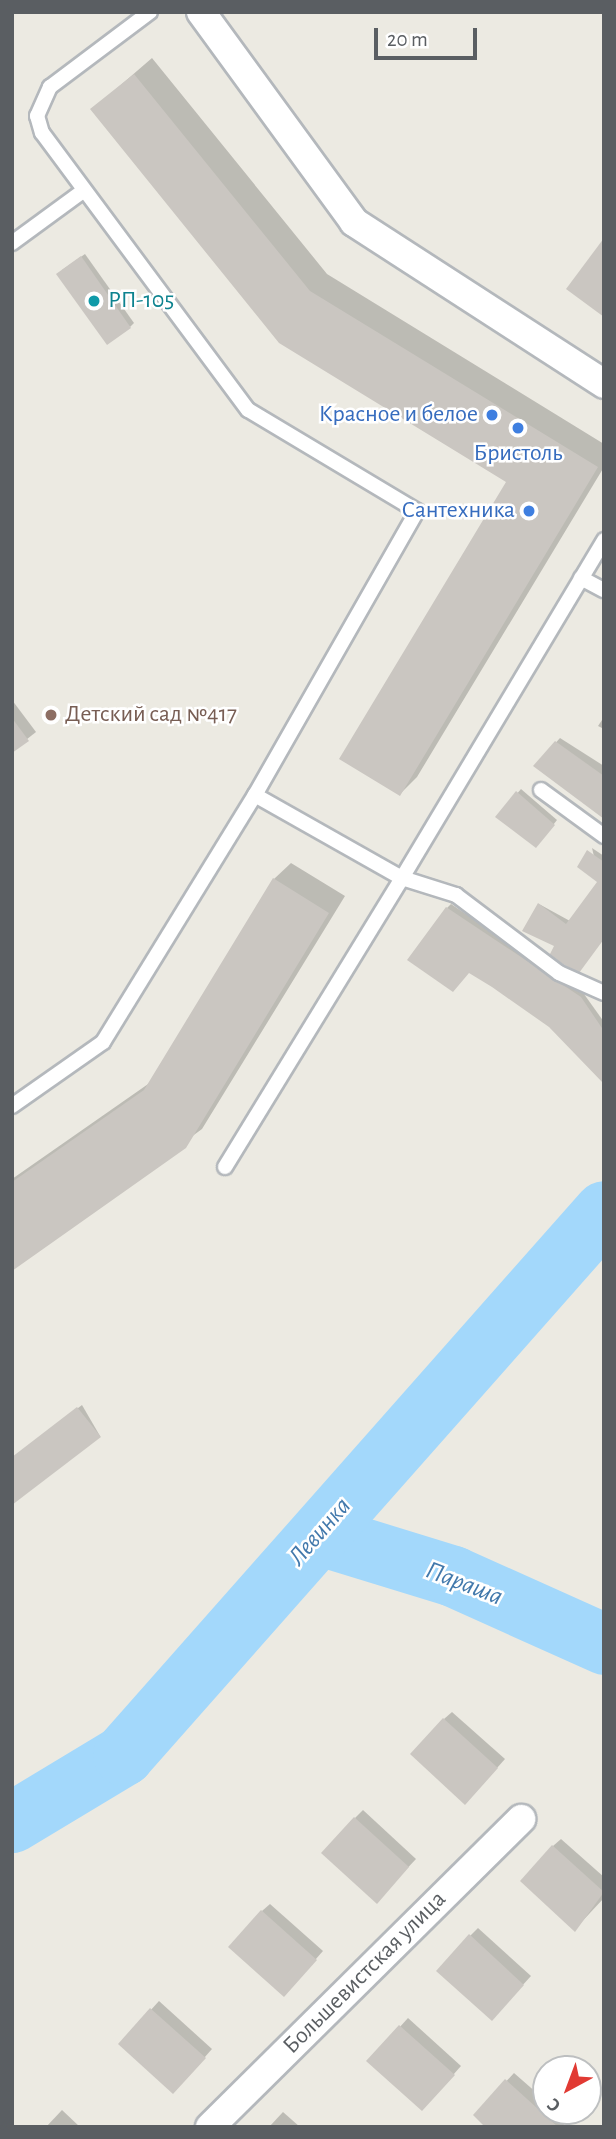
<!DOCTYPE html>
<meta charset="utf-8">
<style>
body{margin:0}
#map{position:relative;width:616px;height:2139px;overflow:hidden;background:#eceae2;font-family:"Alegreya Sans",sans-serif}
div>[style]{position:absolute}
.shadow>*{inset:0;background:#0003}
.river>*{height:61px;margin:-30.5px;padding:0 30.5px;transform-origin:30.5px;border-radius:30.5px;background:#a3d8fb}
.building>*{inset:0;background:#cac6c1}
.roads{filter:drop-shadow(2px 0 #b4b8bc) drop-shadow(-2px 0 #b4b8bc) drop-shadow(0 2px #b4b8bc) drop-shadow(0 -2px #b4b8bc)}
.service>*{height:14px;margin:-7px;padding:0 7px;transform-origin:7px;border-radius:7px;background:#fff}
.minor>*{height:28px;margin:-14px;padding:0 14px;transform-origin:14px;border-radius:14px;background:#fff}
.dots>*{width:19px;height:19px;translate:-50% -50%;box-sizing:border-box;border:4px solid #fff;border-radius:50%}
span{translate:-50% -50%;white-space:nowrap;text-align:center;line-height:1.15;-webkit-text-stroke:5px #fff;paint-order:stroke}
.culture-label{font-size:24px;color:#0d838f}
.left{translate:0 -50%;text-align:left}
.shop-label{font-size:24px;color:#366cbe}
.right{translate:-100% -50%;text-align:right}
.education-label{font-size:24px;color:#785e54}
.street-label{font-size:24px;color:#5a5e62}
.water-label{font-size:26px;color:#4279ac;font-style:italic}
.frame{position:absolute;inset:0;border:14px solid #5a5e62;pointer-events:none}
.north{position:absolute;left:532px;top:2055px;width:70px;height:70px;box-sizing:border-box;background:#fff;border:2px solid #bdbfc0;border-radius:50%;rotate:221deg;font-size:19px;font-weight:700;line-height:28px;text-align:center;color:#5a5e62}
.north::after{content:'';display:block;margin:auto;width:24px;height:32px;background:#e13a33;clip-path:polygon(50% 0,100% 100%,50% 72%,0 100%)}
.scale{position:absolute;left:374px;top:28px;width:103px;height:32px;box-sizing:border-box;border:4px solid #5a5e62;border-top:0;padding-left:9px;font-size:21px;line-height:24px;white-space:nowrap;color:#5a5e62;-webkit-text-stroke:5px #fff;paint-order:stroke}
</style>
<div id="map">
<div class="shadow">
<div style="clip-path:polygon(152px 58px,327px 274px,604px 444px,604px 467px,417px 777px,400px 794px,508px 481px,93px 109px)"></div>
<div style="clip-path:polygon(85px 254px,134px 323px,130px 327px,62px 270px)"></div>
<div style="clip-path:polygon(12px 700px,36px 732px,12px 751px)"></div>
<div style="clip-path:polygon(604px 717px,604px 729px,598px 726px)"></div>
<div style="clip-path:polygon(560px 738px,604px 766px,604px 817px,535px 766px)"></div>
<div style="clip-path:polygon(521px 789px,557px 820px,539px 843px,497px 817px)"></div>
<div style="clip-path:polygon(592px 848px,604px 856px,604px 938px,557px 945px,539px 904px,570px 921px,600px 882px)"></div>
<div style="clip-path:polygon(291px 863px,345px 896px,202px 1129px,12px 1269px,12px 1179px,151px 1082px,274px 879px)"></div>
<div style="clip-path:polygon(451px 904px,584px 994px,604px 1022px,604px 1082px,447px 908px)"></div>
<div style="clip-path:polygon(82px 1405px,100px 1436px,12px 1458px)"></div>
<div style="clip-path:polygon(452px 1712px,505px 1759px,473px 1795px,444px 1719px)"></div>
<div style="clip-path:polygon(363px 1810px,416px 1859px,384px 1893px,355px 1818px)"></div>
<div style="clip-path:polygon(561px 1839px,604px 1877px,604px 1898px,575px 1929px,553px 1846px)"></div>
<div style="clip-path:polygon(270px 1904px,323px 1951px,292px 1986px,262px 1911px)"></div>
<div style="clip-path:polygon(478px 1928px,531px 1976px,499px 2011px,470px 1936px)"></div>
<div style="clip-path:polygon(159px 2001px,212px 2049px,181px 2084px,120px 2044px)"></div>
<div style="clip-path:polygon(408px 2018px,461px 2066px,430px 2101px,369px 2061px)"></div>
<div style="clip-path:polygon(514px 2073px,546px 2101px,546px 2111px,567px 2120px,562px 2127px,488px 2127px,475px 2115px)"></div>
<div style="clip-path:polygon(62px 2110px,80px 2127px,46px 2127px)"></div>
<div style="clip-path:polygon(283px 2112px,300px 2127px,269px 2127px)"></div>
</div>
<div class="river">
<div style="left:320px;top:1535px;width:139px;rotate:17.1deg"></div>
<div style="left:453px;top:1576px;width:166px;rotate:24.2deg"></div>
<div style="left:12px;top:1822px;width:130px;rotate:-31.1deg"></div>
<div style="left:123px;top:1755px;width:726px;rotate:-48.52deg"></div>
</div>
<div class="building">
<div style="clip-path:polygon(134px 74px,310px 291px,598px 467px,400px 796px,339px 759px,506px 482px,279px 343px,90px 109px)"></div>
<div style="clip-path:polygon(604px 238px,604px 317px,566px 289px)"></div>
<div style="clip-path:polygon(81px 256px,131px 328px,107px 345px,56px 274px)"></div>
<div style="clip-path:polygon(12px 718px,29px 741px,12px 753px)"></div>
<div style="clip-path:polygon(555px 741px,604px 776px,604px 819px,533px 766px)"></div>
<div style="clip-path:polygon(516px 791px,555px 825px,536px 848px,495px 817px)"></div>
<div style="clip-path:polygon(587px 850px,604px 862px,604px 939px,579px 973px,549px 956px,554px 946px,522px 931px,538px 903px,566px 924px,597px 882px,577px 867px)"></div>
<div style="clip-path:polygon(273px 878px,329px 913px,186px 1148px,12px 1271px,12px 1182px,144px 1090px)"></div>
<div style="clip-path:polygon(446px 907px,581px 997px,604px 1031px,604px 1084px,549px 1027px,492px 987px,469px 973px,453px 992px,407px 960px)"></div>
<div style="clip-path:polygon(77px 1407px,101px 1437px,12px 1505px,12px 1457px)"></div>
<div style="clip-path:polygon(443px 1718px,498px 1768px,465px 1805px,410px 1754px)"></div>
<div style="clip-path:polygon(354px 1817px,409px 1867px,377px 1904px,321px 1853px)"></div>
<div style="clip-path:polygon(552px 1845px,604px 1892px,575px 1932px,520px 1881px)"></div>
<div style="clip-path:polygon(261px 1910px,317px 1960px,284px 1997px,228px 1947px)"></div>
<div style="clip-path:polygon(469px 1934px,524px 1985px,492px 2021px,436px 1971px)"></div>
<div style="clip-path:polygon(150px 2008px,206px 2058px,173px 2094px,118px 2044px)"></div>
<div style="clip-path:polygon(399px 2025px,455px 2075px,422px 2111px,366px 2061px)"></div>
<div style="clip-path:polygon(505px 2079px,558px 2127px,485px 2127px,473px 2115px)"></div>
</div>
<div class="roads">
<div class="service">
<div style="left:12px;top:243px;width:88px;rotate:-36.2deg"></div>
<div style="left:581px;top:578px;width:26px;rotate:28deg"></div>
<div style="left:541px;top:790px;width:78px;rotate:36.1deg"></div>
<div style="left:255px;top:795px;width:169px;rotate:29.5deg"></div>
<div style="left:402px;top:878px;width:394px;rotate:-59.1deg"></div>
<div style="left:12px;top:1106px;width:111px;rotate:-35.1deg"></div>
<div style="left:103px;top:1042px;width:290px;rotate:-58.4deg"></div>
<div style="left:255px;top:795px;width:327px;rotate:-60.3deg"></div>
<div style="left:417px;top:511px;width:197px;rotate:-149.1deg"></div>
<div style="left:248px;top:410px;width:345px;rotate:-126.6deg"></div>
<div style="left:42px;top:133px;width:18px;rotate:-106deg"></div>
<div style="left:37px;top:116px;width:32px;rotate:-66deg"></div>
<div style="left:50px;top:87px;width:125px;rotate:-36.9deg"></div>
<div style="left:225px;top:1167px;width:339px;rotate:-58.5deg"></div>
<div style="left:402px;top:878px;width:57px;rotate:17.5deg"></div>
<div style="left:456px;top:895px;width:129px;rotate:37.1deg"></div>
<div style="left:559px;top:973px;width:49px;rotate:24deg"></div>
</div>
<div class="minor">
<div style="left:201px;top:12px;width:260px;rotate:53.9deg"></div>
<div style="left:354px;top:222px;width:298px;rotate:32.9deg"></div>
<div style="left:210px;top:2127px;width:438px;rotate:-44.7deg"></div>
</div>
</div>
<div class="dots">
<div style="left:94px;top:301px;background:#0f9aa8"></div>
<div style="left:492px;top:415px;background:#3f7fe0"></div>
<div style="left:518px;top:428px;background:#3f7fe0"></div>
<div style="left:529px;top:511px;background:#3f7fe0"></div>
<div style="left:51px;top:715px;background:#8d6e63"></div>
</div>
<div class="culture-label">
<span class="left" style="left:108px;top:301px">РП-105</span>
</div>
<div class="shop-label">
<span class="right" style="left:478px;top:415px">Красное и белое</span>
<span style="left:518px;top:454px">Бристоль</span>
<span class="right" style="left:515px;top:511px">Сантехника</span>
</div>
<div class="education-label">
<span class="left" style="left:65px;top:715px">Детский сад №417</span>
</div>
<div class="street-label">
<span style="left:365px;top:1973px;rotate:-45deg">Большевистская улица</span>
</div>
<div class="water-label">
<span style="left:320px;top:1532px;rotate:-49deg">Левинка</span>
<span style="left:464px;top:1584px;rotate:21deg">Параша</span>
</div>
<div class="frame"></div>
<div class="north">С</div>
<div class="scale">20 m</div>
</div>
